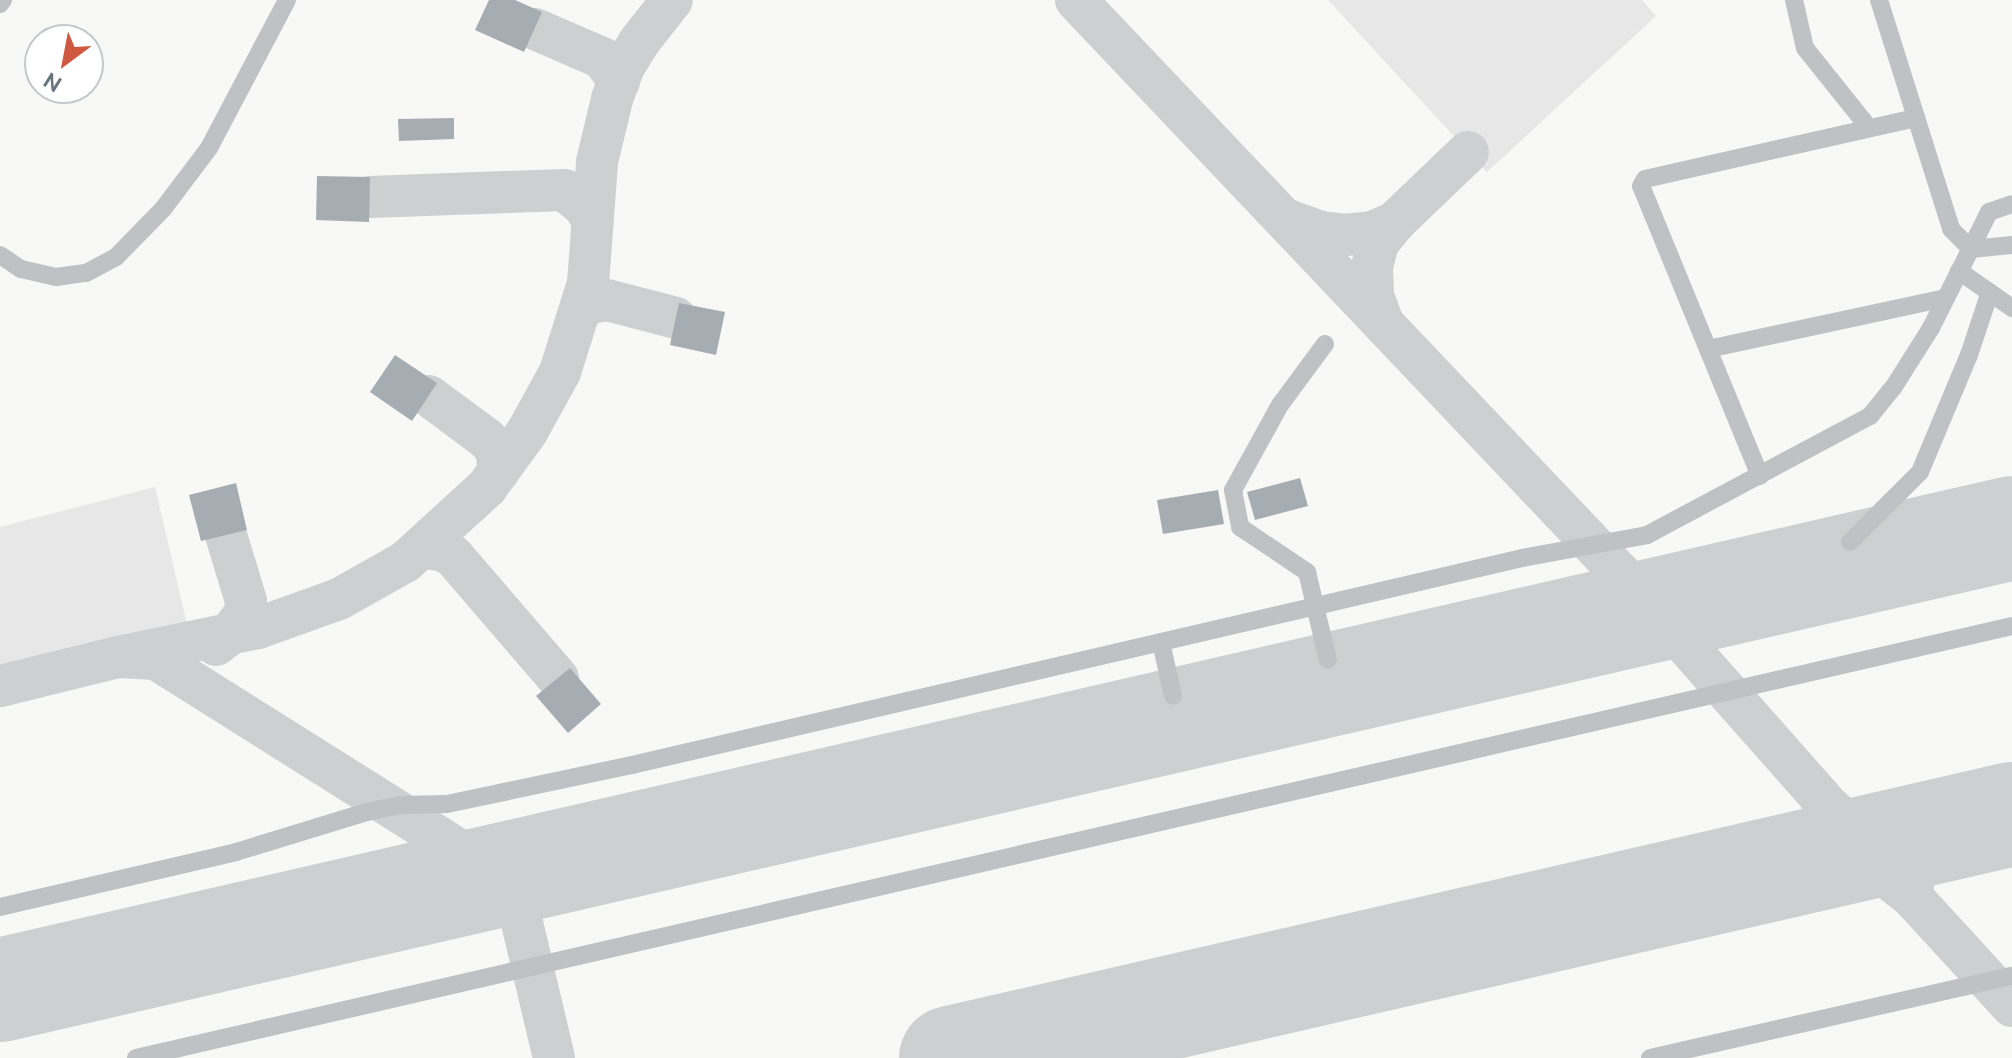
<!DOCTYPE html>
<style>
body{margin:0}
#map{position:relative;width:2012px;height:1058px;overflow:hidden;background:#f8f8f6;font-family:Ubuntu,sans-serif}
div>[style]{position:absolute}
.built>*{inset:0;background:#e6e7e6}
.taxiway>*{height:42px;margin:-21px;padding:0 21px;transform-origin:21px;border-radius:21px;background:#ccd0d0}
.runway>*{height:104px;margin:-52px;padding:0 52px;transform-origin:52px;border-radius:52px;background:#ccd0d0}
.building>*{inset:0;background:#a6adb2}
.minor>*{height:18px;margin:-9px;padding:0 9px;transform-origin:9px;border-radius:9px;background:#bec2c5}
span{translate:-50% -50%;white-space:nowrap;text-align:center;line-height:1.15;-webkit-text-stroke:8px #fff;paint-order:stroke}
.north{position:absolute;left:24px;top:24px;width:80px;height:80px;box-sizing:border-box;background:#fff;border:2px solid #c2c8cb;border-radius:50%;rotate:212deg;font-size:22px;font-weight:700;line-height:32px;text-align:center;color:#66757d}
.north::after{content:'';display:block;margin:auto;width:28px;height:36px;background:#ce5840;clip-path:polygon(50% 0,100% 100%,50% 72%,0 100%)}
</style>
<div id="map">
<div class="built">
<div style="clip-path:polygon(1328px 0,1642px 0,1656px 16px,1487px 172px)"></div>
<div style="clip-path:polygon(155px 487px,189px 633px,0 675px,0 527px)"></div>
</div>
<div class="taxiway">
<div style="left:1076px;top:0;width:841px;rotate:46.49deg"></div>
<div style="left:1655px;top:610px;width:264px;rotate:48.5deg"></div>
<div style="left:1830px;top:808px;width:60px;rotate:38.2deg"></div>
<div style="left:535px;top:29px;width:73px;rotate:23.4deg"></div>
<div style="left:602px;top:58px;width:29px;rotate:54deg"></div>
<div style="left:370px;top:197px;width:194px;rotate:-2.1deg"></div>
<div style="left:564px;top:190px;width:26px;rotate:39deg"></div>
<div style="left:584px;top:206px;width:17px;rotate:59deg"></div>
<div style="left:1285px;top:219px;width:38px;rotate:20deg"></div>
<div style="left:1321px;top:232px;width:24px;rotate:7deg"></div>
<div style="left:1345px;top:235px;width:27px;rotate:-6deg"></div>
<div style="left:1372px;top:232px;width:25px;rotate:-23deg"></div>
<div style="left:581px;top:310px;width:11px;rotate:-38deg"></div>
<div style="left:590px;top:303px;width:17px;rotate:-10deg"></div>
<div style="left:607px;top:300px;width:71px;rotate:14.6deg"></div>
<div style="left:1383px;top:323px;width:30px;rotate:-110deg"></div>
<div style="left:1373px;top:295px;width:28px;rotate:-92deg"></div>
<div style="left:1372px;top:267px;width:25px;rotate:-76deg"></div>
<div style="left:1378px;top:243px;width:27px;rotate:-51deg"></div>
<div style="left:1395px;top:222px;width:101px;rotate:-43.8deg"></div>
<div style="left:429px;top:396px;width:72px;rotate:36.6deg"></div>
<div style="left:487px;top:439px;width:16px;rotate:50deg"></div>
<div style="left:497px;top:451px;width:21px;rotate:87deg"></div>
<div style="left:422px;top:548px;width:19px;rotate:6deg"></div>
<div style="left:441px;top:550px;width:13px;rotate:27deg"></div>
<div style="left:453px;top:556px;width:161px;rotate:49.3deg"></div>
<div style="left:216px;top:645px;width:16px;rotate:-38deg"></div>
<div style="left:229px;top:635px;width:27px;rotate:-54deg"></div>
<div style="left:245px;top:613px;width:12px;rotate:-85deg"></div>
<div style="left:246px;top:601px;width:69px;rotate:-106.9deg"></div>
<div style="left:1687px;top:645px;width:31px;rotate:-79deg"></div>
<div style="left:1693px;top:615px;width:21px;rotate:-51deg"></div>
<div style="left:118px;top:657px;width:143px;rotate:-11.7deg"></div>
<div style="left:258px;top:628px;width:86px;rotate:-19.7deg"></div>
<div style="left:339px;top:599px;width:76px;rotate:-29.3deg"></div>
<div style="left:405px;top:562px;width:111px;rotate:-42.4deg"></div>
<div style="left:487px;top:487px;width:68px;rotate:-54deg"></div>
<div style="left:527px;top:432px;width:68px;rotate:-61.2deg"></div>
<div style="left:560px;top:372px;width:93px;rotate:-72.5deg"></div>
<div style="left:588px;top:283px;width:121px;rotate:-85.7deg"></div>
<div style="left:597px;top:162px;width:65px;rotate:-76.6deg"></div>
<div style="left:612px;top:99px;width:33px;rotate:-70deg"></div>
<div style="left:623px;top:68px;width:31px;rotate:-58deg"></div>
<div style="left:639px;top:42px;width:53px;rotate:-51.8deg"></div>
<div style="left:0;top:686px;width:122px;rotate:-13.8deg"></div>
<div style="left:118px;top:657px;width:38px;rotate:3deg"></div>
<div style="left:156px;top:659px;width:319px;rotate:32.2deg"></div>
<div style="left:426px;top:829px;width:28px;rotate:77deg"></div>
<div style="left:432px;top:856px;width:27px;rotate:107deg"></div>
<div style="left:424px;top:882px;width:17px;rotate:130deg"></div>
<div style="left:426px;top:829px;width:54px;rotate:32.8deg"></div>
<div style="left:471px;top:858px;width:53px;rotate:13deg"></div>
<div style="left:1845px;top:852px;width:39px;rotate:29deg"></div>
<div style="left:1879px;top:871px;width:42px;rotate:38.2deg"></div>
<div style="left:1912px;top:897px;width:148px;rotate:47.5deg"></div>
<div style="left:1801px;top:862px;width:19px;rotate:-36deg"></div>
<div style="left:1816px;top:851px;width:20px;rotate:-63deg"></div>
<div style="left:1825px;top:833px;width:24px;rotate:-90deg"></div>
<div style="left:1825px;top:809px;width:13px;rotate:-113deg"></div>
<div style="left:542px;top:866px;width:20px;rotate:131deg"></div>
<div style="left:529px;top:881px;width:31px;rotate:109deg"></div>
<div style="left:519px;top:910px;width:152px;rotate:76.7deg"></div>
<div style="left:1912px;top:897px;width:29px;rotate:-86deg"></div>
<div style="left:1914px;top:868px;width:41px;rotate:-62.2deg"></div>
</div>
<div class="runway">
<div style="left:0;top:990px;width:2064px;rotate:-12.93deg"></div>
<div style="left:951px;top:1058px;width:1089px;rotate:-12.95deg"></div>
</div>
<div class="building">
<div style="clip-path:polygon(489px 0,515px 0,542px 12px,524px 52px,475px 30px)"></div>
<div style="clip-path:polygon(454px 118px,454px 139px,399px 141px,398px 119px)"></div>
<div style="clip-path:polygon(317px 176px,370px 177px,369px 222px,316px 220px)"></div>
<div style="clip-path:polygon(679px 303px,725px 312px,716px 355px,670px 345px)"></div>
<div style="clip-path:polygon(395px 355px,437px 383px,412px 421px,370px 392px)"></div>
<div style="clip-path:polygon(1300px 478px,1308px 506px,1255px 520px,1247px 492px)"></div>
<div style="clip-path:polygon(236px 483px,247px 530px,201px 541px,189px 495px)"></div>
<div style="clip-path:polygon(1218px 490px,1224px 524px,1163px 534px,1157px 500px)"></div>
<div style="clip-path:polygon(570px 668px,601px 704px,568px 733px,536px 696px)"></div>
</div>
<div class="minor">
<div style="left:1794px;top:0;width:49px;rotate:77.1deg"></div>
<div style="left:1805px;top:48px;width:102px;rotate:51.3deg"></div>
<div style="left:1879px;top:0;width:240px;rotate:72.5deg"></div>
<div style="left:1951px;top:229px;width:28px;rotate:45deg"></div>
<div style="left:1971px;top:249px;width:41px;rotate:-5.6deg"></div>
<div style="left:0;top:4px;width:5px;rotate:-53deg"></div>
<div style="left:0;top:255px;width:25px;rotate:34deg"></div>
<div style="left:21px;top:269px;width:36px;rotate:13deg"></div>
<div style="left:56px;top:277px;width:30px;rotate:-8deg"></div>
<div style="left:86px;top:273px;width:34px;rotate:-28deg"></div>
<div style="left:116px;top:257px;width:67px;rotate:-45.6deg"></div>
<div style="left:163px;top:209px;width:76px;rotate:-53deg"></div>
<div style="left:209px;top:148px;width:167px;rotate:-62.2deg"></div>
<div style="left:1959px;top:271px;width:65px;rotate:34.9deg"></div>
<div style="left:1325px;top:344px;width:76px;rotate:126.4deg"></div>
<div style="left:1280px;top:405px;width:97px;rotate:118.9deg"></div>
<div style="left:1233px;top:490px;width:38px;rotate:79deg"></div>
<div style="left:1240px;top:527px;width:81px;rotate:33.9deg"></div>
<div style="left:1307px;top:572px;width:90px;rotate:76.6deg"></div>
<div style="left:1708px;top:349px;width:243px;rotate:-12.1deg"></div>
<div style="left:1760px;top:476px;width:313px;rotate:-112.3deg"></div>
<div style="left:1641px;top:186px;width:8px;rotate:-60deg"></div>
<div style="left:1645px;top:179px;width:278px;rotate:-12.7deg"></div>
<div style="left:1850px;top:542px;width:99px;rotate:-45deg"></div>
<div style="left:1920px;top:472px;width:127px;rotate:-67.3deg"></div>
<div style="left:1969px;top:355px;width:66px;rotate:-71.6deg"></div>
<div style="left:1161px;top:642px;width:55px;rotate:77.5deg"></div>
<div style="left:0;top:907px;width:242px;rotate:-13.1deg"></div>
<div style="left:236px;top:852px;width:137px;rotate:-17deg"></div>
<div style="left:367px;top:812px;width:35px;rotate:-12deg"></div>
<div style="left:401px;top:805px;width:46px;rotate:-1.2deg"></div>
<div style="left:447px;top:804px;width:189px;rotate:-11.9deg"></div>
<div style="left:632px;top:765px;width:914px;rotate:-13.09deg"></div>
<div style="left:1522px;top:558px;width:127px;rotate:-10.4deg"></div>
<div style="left:1647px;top:535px;width:253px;rotate:-28.1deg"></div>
<div style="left:1870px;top:416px;width:36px;rotate:-51deg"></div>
<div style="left:1893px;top:388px;width:71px;rotate:-57.7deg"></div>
<div style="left:1931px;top:328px;width:130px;rotate:-63.4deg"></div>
<div style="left:1989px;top:212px;width:24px;rotate:-19deg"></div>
<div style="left:136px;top:1058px;width:1925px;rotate:-12.97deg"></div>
<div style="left:1650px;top:1058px;width:371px;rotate:-12.8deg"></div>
</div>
<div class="north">N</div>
</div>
